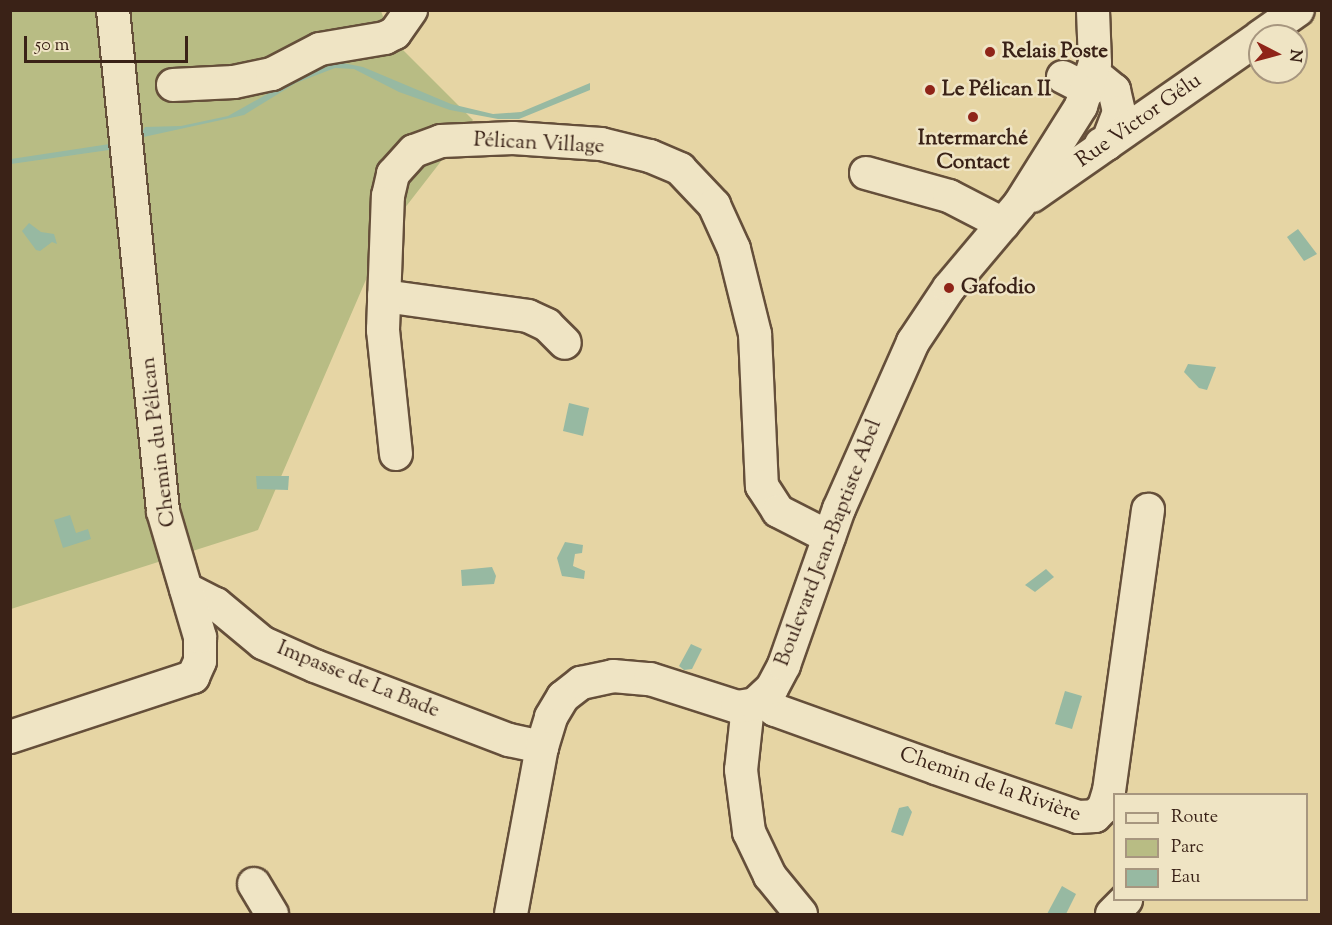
<!DOCTYPE html>
<meta charset="utf-8">
<style>
body{margin:0}
#map{position:relative;width:1332px;height:925px;overflow:hidden;background:#e6d5a4;font-family:"Sorts Mill Goudy",serif}
div>[style]{position:absolute}
.green>*{inset:0;background:#b8bc84}
.water>*{inset:0;background:#97b9a2}
.roads{filter:drop-shadow(2px 0 #654f3a) drop-shadow(-2px 0 #654f3a) drop-shadow(0 2px #654f3a) drop-shadow(0 -2px #654f3a)}
.minor>*{height:32px;margin:-16px;padding:0 16px;transform-origin:16px;border-radius:16px;background:#efe4c4}
.dots>*{width:16px;height:16px;translate:-50% -50%;box-sizing:border-box;border:3px solid #efe4c4;border-radius:50%}
span{translate:-50% -50%;white-space:nowrap;text-align:center;line-height:1.15;-webkit-text-stroke:5px #efe4c4;paint-order:stroke}
.poi-label{font-size:21px;color:#3a2217;font-weight:700}
.left{translate:0 -50%;text-align:left}
.street-label{font-size:21px;color:#3a2217}
.frame{position:absolute;inset:0;border:12px solid #3a2217;pointer-events:none}
.legend{position:absolute;left:1113px;top:793px;width:195px;height:108px;box-sizing:border-box;background:#efe4c4;border:2px solid #a7967f;margin:0;padding:8px 10px;list-style:none;font-size:18px;color:#3a2217}
.legend li{display:flex;align-items:center;gap:12px;height:30px}
.legend b{width:30px;border:2px solid #a7967f}
.north{position:absolute;left:1248px;top:24px;width:60px;height:60px;box-sizing:border-box;background:#efe4c4;border:2px solid #a7967f;border-radius:50%;rotate:96deg;font-size:16px;font-weight:700;line-height:24px;text-align:center;color:#3a2217}
.north::after{content:'';display:block;margin:auto;width:21px;height:27px;background:#8f2418;clip-path:polygon(50% 0,100% 100%,50% 72%,0 100%)}
.scale{position:absolute;left:24px;top:36px;width:164px;height:27px;box-sizing:border-box;border:3px solid #3a2217;border-top:0;padding-left:8px;font-size:18px;line-height:21px;white-space:nowrap;color:#3a2217;-webkit-text-stroke:4px #efe4c4;paint-order:stroke}
</style>
<div id="map">
<div class="green">
<div style="clip-path:polygon(11px 11px,381px 11px,391px 38px,473px 120px,387px 231px,258px 530px,11px 609px)"></div>
</div>
<div class="water">
<div style="clip-path:polygon(338px 62px,363px 67px,451px 104px,493px 114px,521px 112px,590px 83px,590px 90px,519px 119px,498px 119px,450px 110px,399px 92px,354px 69px,335px 68px,296px 83px,244px 115px,139px 138px,145px 127px,181px 126px,228px 116px,285px 84px)"></div>
<div style="clip-path:polygon(123px 142px,123px 148px,11px 164px,11px 159px)"></div>
<div style="clip-path:polygon(29px 223px,41px 232px,54px 234px,57px 244px,52px 242px,40px 251px,36px 250px,22px 231px)"></div>
<div style="clip-path:polygon(1298px 229px,1317px 254px,1304px 261px,1287px 237px)"></div>
<div style="clip-path:polygon(1188px 364px,1216px 367px,1207px 390px,1199px 388px,1184px 372px)"></div>
<div style="clip-path:polygon(569px 403px,589px 408px,583px 436px,563px 431px)"></div>
<div style="clip-path:polygon(256px 476px,289px 476px,288px 490px,257px 489px)"></div>
<div style="clip-path:polygon(70px 515px,76px 533px,88px 529px,91px 539px,63px 548px,54px 520px)"></div>
<div style="clip-path:polygon(565px 542px,583px 545px,582px 553px,575px 554px,573px 566px,585px 571px,584px 579px,562px 576px,557px 558px)"></div>
<div style="clip-path:polygon(492px 567px,496px 576px,494px 584px,462px 586px,461px 570px)"></div>
<div style="clip-path:polygon(1046px 569px,1054px 577px,1035px 592px,1025px 585px)"></div>
<div style="clip-path:polygon(691px 644px,702px 649px,692px 669px,684px 670px,679px 666px)"></div>
<div style="clip-path:polygon(1065px 691px,1082px 696px,1072px 729px,1055px 724px)"></div>
<div style="clip-path:polygon(908px 806px,912px 812px,903px 836px,891px 832px,899px 808px)"></div>
<div style="clip-path:polygon(1062px 886px,1076px 894px,1066px 914px,1047px 914px)"></div>
</div>
<div class="roads">
<div class="minor">
<div style="left:1261px;top:36px;width:45px;rotate:-35.1deg"></div>
<div style="left:1094px;top:74px;width:26px;rotate:39deg"></div>
<div style="left:1114px;top:90px;width:23px;rotate:77deg"></div>
<div style="left:1119px;top:112px;width:34px;rotate:111deg"></div>
<div style="left:1107px;top:144px;width:6px;rotate:180deg"></div>
<div style="left:1063px;top:77px;width:29px;rotate:27deg"></div>
<div style="left:173px;top:85px;width:61px;rotate:-2.8deg"></div>
<div style="left:234px;top:82px;width:39px;rotate:-12deg"></div>
<div style="left:272px;top:74px;width:54px;rotate:-27.5deg"></div>
<div style="left:320px;top:49px;width:66px;rotate:-9.6deg"></div>
<div style="left:385px;top:38px;width:11px;rotate:-27deg"></div>
<div style="left:395px;top:33px;width:28px;rotate:-55deg"></div>
<div style="left:866px;top:173px;width:86px;rotate:15.5deg"></div>
<div style="left:949px;top:196px;width:61px;rotate:27.4deg"></div>
<div style="left:1032px;top:196px;width:278px;rotate:-34.9deg"></div>
<div style="left:384px;top:296px;width:145px;rotate:7.9deg"></div>
<div style="left:528px;top:316px;width:21px;rotate:25deg"></div>
<div style="left:547px;top:325px;width:25px;rotate:45deg"></div>
<div style="left:396px;top:454px;width:125px;rotate:-96deg"></div>
<div style="left:383px;top:330px;width:134px;rotate:-87.9deg"></div>
<div style="left:388px;top:196px;width:23px;rotate:-77deg"></div>
<div style="left:393px;top:174px;width:31px;rotate:-48deg"></div>
<div style="left:414px;top:151px;width:29px;rotate:-20deg"></div>
<div style="left:441px;top:141px;width:72px;rotate:-2.4deg"></div>
<div style="left:513px;top:138px;width:88px;rotate:3.9deg"></div>
<div style="left:601px;top:144px;width:50px;rotate:13.8deg"></div>
<div style="left:650px;top:156px;width:33px;rotate:23deg"></div>
<div style="left:680px;top:169px;width:50px;rotate:46.6deg"></div>
<div style="left:714px;top:205px;width:48px;rotate:65.6deg"></div>
<div style="left:734px;top:249px;width:88px;rotate:76.1deg"></div>
<div style="left:755px;top:334px;width:152px;rotate:87.4deg"></div>
<div style="left:762px;top:486px;width:30px;rotate:57deg"></div>
<div style="left:778px;top:511px;width:57px;rotate:27deg"></div>
<div style="left:186px;top:589px;width:34px;rotate:27deg"></div>
<div style="left:216px;top:604px;width:61px;rotate:39.7deg"></div>
<div style="left:263px;top:643px;width:57px;rotate:23.9deg"></div>
<div style="left:315px;top:666px;width:208px;rotate:20.9deg"></div>
<div style="left:509px;top:740px;width:34px;rotate:12deg"></div>
<div style="left:762px;top:700px;width:16px;rotate:38deg"></div>
<div style="left:775px;top:710px;width:171px;rotate:19.8deg"></div>
<div style="left:936px;top:768px;width:150px;rotate:19deg"></div>
<div style="left:1078px;top:817px;width:17px;rotate:-3deg"></div>
<div style="left:1095px;top:816px;width:13px;rotate:-45deg"></div>
<div style="left:1104px;top:807px;width:17px;rotate:-73deg"></div>
<div style="left:1109px;top:791px;width:284px;rotate:-82.1deg"></div>
<div style="left:748px;top:706px;width:64px;rotate:96.2deg"></div>
<div style="left:741px;top:770px;width:63px;rotate:82.6deg"></div>
<div style="left:749px;top:832px;width:49px;rotate:64.5deg"></div>
<div style="left:770px;top:876px;width:49px;rotate:50.8deg"></div>
<div style="left:10px;top:737px;width:193px;rotate:-18.2deg"></div>
<div style="left:193px;top:677px;width:17px;rotate:-66deg"></div>
<div style="left:200px;top:661px;width:24px;rotate:-90deg"></div>
<div style="left:200px;top:637px;width:131px;rotate:-106.4deg"></div>
<div style="left:163px;top:511px;width:503px;rotate:-95.7deg"></div>
<div style="left:254px;top:884px;width:35px;rotate:59deg"></div>
<div style="left:511px;top:914px;width:170px;rotate:-79.5deg"></div>
<div style="left:542px;top:747px;width:31px;rotate:-73deg"></div>
<div style="left:551px;top:717px;width:23px;rotate:-59deg"></div>
<div style="left:563px;top:697px;width:23px;rotate:-38deg"></div>
<div style="left:581px;top:683px;width:33px;rotate:-12deg"></div>
<div style="left:613px;top:676px;width:37px;rotate:5deg"></div>
<div style="left:650px;top:679px;width:91px;rotate:17.8deg"></div>
<div style="left:737px;top:707px;width:18px;rotate:-9deg"></div>
<div style="left:755px;top:704px;width:23px;rotate:-43deg"></div>
<div style="left:772px;top:688px;width:26px;rotate:-62deg"></div>
<div style="left:784px;top:665px;width:165px;rotate:-70.6deg"></div>
<div style="left:839px;top:509px;width:183px;rotate:-66.1deg"></div>
<div style="left:913px;top:342px;width:65px;rotate:-56.3deg"></div>
<div style="left:949px;top:288px;width:109px;rotate:-49.9deg"></div>
<div style="left:1019px;top:205px;width:117px;rotate:-57.9deg"></div>
<div style="left:1081px;top:106px;width:45px;rotate:-72deg"></div>
<div style="left:1095px;top:63px;width:53px;rotate:-92.2deg"></div>
<div style="left:1112px;top:914px;width:20px;rotate:-45deg"></div>
</div>
</div>
<div class="dots">
<div style="left:990px;top:52px;background:#8f2418"></div>
<div style="left:930px;top:90px;background:#8f2418"></div>
<div style="left:973px;top:117px;background:#8f2418"></div>
<div style="left:949px;top:288px;background:#8f2418"></div>
</div>
<div class="poi-label">
<span class="left" style="left:1002px;top:52px">Relais Poste</span>
<span class="left" style="left:942px;top:90px">Le Pélican II</span>
<span style="left:973px;top:151px">Intermarché<br>Contact</span>
<span class="left" style="left:961px;top:288px">Gafodio</span>
</div>
<div class="street-label">
<span style="left:1139px;top:121px;rotate:-35deg">Rue Victor Gélu</span>
<span style="left:539px;top:144px;rotate:3deg">Pélican Village</span>
<span style="left:159px;top:442px;rotate:-97deg">Chemin du Pélican</span>
<span style="left:829px;top:543px;rotate:-69deg">Boulevard Jean-Baptiste Abel</span>
<span style="left:358px;top:680px;rotate:22deg">Impasse de La Bade</span>
<span style="left:990px;top:785px;rotate:19deg">Chemin de la Rivière</span>
</div>
<div class="frame"></div>
<ul class="legend">
<li><b style="height:8px;background:#efe4c4"></b>Route</li>
<li><b style="height:16px;background:#b8bc84"></b>Parc</li>
<li><b style="height:16px;background:#97b9a2"></b>Eau</li>
</ul>
<div class="north">N</div>
<div class="scale">50 m</div>
</div>
